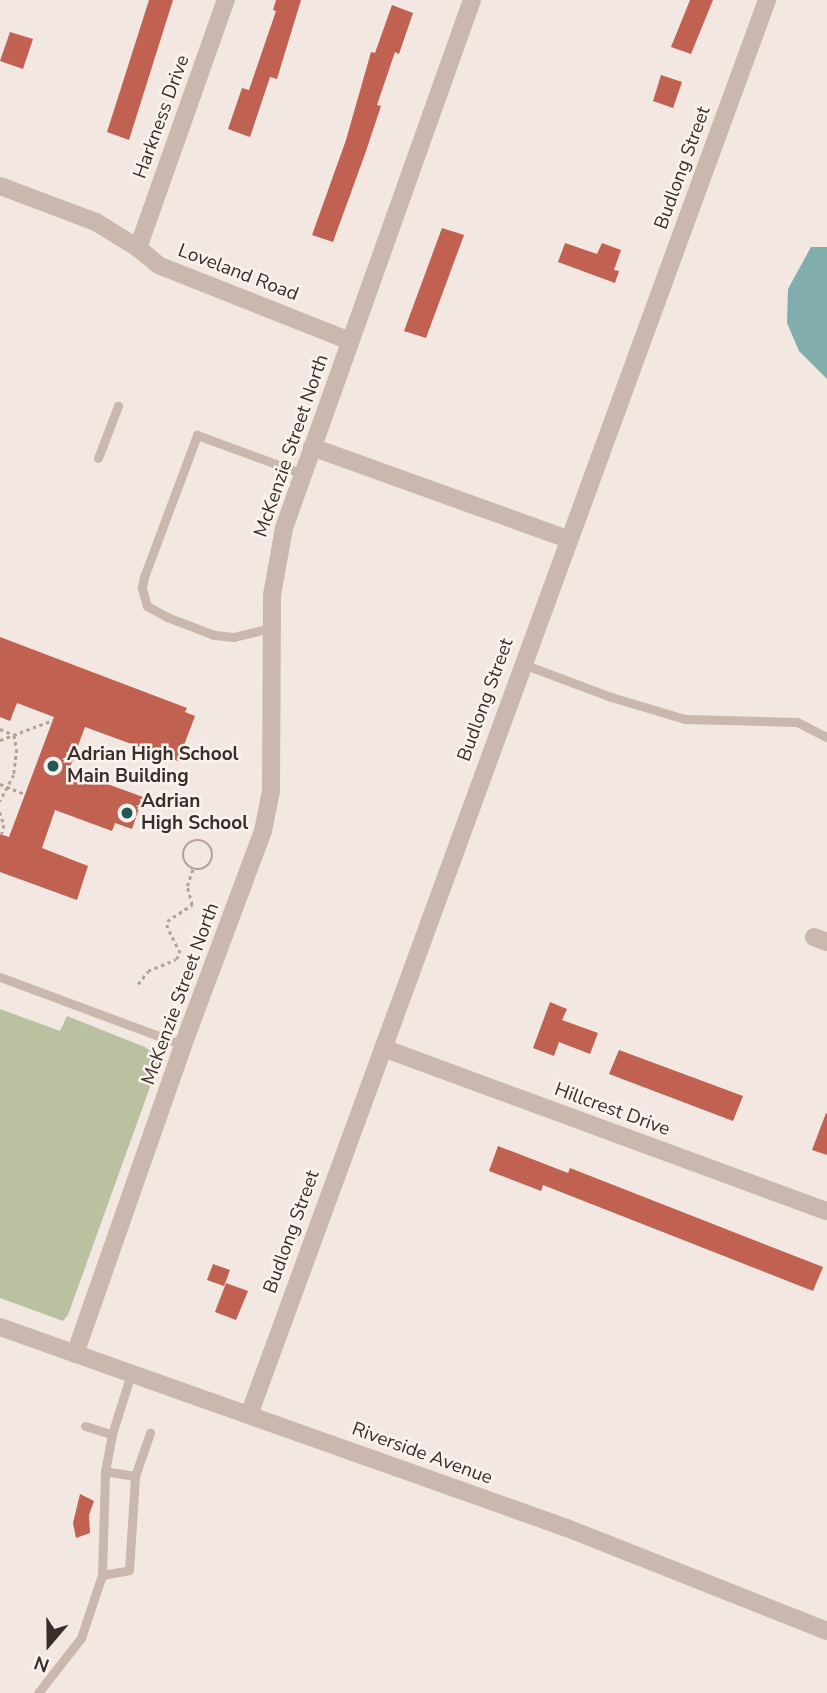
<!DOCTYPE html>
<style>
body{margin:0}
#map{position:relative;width:827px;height:1693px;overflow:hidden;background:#f2e8e1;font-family:"Nunito Sans",sans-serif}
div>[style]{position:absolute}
.green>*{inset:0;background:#b9c1a1}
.water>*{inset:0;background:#81aeac}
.building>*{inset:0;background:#c06151}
.path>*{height:2.5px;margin-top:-1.25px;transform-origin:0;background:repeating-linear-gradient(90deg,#b6a197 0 3.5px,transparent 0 7px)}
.path>.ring{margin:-1.25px;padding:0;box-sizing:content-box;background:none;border:2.5px solid #b6a197;border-radius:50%}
.service>*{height:9px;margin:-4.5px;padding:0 4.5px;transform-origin:4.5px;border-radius:4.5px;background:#cab7ad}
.minor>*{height:18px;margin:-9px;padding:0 9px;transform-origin:9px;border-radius:9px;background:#cab7ad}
.tertiary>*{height:18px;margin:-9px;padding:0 9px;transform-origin:9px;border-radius:9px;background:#cab7ad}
.dots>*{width:19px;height:19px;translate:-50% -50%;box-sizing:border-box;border:4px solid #faf3ed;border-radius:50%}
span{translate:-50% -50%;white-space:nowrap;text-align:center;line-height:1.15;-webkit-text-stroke:5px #faf3ed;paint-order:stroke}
.street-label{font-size:19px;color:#392e2b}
.poi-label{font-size:19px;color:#392e2b;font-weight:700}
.left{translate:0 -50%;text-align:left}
.north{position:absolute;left:14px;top:1609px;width:70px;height:70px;-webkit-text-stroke:5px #faf3ed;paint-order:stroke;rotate:200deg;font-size:19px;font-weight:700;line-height:28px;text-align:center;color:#392e2b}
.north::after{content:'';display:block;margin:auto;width:24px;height:32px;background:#392e2b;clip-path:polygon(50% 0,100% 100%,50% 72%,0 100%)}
</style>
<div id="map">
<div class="green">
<div style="clip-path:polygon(0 1009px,60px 1031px,67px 1016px,145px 1047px,155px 1054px,159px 1062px,68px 1315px,63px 1321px,0 1298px)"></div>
</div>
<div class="water">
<div style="clip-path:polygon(811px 247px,827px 247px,827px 379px,799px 351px,787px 323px,788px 289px)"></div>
</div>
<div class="building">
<div style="clip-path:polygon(149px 0,173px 0,129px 140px,107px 132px)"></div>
<div style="clip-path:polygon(276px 0,301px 0,277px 79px,270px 77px,250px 137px,228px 129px,242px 88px,249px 90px,276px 11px,273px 10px)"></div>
<div style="clip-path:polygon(690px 0,713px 0,691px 54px,671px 47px)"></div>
<div style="clip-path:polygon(392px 5px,413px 13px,399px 54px,395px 52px,377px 105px,381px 106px,365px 154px,333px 242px,312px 235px,346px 140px,371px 52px,375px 53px)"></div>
<div style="clip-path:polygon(10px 32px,33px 39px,23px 69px,0 61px)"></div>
<div style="clip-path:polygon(661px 75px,682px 82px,673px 108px,653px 101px)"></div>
<div style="clip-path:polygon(442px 228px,464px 235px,426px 338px,404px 331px)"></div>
<div style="clip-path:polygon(565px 243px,597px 254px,602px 243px,621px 250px,614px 270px,619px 271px,615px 283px,558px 262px)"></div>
<div style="clip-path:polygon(0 637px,187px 708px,185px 712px,195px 716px,178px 761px,85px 727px,69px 770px,143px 797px,132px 829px,115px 823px,112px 831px,55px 810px,42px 848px,88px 866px,77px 900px,0 872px,0 834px,9px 837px,54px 717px,17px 703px,10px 721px,0 717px)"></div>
<div style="clip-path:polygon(550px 1002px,567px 1009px,562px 1020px,598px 1033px,590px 1054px,559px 1042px,554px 1056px,533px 1048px)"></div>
<div style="clip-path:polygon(619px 1050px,743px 1096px,733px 1121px,609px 1074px)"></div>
<div style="clip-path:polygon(826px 1113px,827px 1114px,827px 1155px,812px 1150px)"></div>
<div style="clip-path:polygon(498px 1146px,568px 1173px,570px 1168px,823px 1267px,813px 1291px,543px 1185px,541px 1191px,489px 1171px)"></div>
<div style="clip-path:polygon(213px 1264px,230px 1270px,224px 1286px,207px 1280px)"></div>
<div style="clip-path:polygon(226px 1283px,248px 1291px,236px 1320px,215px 1312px)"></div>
<div style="clip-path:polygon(80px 1494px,94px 1501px,89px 1515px,90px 1533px,76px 1538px,73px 1523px)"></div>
</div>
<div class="path">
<div style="left:0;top:729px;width:15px;rotate:23deg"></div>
<div style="left:14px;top:735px;width:14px;rotate:78deg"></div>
<div style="left:17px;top:749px;width:26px;rotate:97deg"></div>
<div style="left:14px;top:775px;width:30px;rotate:118deg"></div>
<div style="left:0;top:740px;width:57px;rotate:-20.7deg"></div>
<div style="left:0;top:784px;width:27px;rotate:22deg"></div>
<div style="left:0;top:812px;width:14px;rotate:73deg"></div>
<div style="left:4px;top:825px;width:9px;rotate:103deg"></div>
<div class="ring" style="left:183px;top:840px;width:27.5px;height:27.5px"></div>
<div style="left:138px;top:984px;width:16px;rotate:-52deg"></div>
<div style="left:148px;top:971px;width:30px;rotate:-23deg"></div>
<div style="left:176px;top:959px;width:7px;rotate:-56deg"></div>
<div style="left:180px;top:953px;width:28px;rotate:-117deg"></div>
<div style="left:167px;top:928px;width:7px;rotate:-90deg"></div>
<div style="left:167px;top:921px;width:30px;rotate:-33deg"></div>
<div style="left:192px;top:905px;width:20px;rotate:-105deg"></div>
<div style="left:187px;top:886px;width:18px;rotate:-71deg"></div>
</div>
<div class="service">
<div style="left:98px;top:458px;width:56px;rotate:-69deg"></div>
<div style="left:270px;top:628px;width:37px;rotate:166deg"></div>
<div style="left:234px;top:637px;width:20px;rotate:-174deg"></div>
<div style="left:214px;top:635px;width:50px;rotate:-159deg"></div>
<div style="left:167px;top:617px;width:23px;rotate:-151deg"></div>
<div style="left:147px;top:606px;width:19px;rotate:-106deg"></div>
<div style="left:142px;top:588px;width:11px;rotate:-80deg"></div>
<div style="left:144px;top:577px;width:152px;rotate:-69.5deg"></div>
<div style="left:197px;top:435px;width:113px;rotate:20.2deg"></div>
<div style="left:523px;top:664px;width:94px;rotate:20.6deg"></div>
<div style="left:611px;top:697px;width:77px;rotate:16.6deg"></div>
<div style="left:685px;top:719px;width:112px;rotate:1.5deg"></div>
<div style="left:797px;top:722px;width:34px;rotate:27deg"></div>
<div style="left:0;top:977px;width:195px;rotate:20.4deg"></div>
<div style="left:85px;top:1426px;width:28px;rotate:17deg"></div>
<div style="left:135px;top:1476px;width:46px;rotate:-70.8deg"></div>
<div style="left:102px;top:1575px;width:27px;rotate:-10deg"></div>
<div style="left:129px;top:1570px;width:94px;rotate:-86.3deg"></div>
<div style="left:135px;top:1476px;width:30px;rotate:-171deg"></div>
<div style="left:38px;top:1693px;width:70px;rotate:-52deg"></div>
<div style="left:81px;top:1638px;width:66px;rotate:-71.6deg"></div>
<div style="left:102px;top:1575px;width:104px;rotate:-88.3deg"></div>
<div style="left:105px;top:1471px;width:38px;rotate:-79deg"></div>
<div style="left:112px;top:1434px;width:63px;rotate:-72.4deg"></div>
</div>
<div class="minor">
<div style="left:0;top:186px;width:103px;rotate:20.6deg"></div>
<div style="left:96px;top:222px;width:49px;rotate:31.8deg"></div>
<div style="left:138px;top:248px;width:26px;rotate:40deg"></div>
<div style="left:158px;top:265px;width:206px;rotate:21.6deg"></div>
<div style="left:138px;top:248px;width:263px;rotate:-70.5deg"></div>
<div style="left:312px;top:447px;width:272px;rotate:19.8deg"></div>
<div style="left:814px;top:937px;width:14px;rotate:21deg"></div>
<div style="left:383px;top:1048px;width:473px;rotate:20.2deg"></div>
<div style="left:75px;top:1354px;width:327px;rotate:-70.7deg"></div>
<div style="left:183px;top:1045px;width:228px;rotate:-69.5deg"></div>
<div style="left:263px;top:831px;width:41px;rotate:-78.7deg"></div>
<div style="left:271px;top:791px;width:196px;rotate:-89.7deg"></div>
<div style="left:272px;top:595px;width:68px;rotate:-79.8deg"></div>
<div style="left:284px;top:528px;width:560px;rotate:-70.4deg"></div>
<div style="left:249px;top:1415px;width:1507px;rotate:-69.89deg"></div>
</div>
<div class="tertiary">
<div style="left:0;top:1327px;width:602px;rotate:19.52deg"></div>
<div style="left:567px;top:1528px;width:280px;rotate:21.6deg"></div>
</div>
<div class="dots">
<div style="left:53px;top:766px;background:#225957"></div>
<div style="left:127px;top:813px;background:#225957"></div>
</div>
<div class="street-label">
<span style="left:162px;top:117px;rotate:-70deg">Harkness Drive</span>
<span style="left:683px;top:168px;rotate:-70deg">Budlong Street</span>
<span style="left:238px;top:273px;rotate:21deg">Loveland Road</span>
<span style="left:292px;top:446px;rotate:-71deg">McKenzie Street North</span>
<span style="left:486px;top:700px;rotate:-70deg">Budlong Street</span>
<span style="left:181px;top:994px;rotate:-70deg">McKenzie Street North</span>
<span style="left:612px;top:1110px;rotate:20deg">Hillcrest Drive</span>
<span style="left:292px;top:1232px;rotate:-70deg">Budlong Street</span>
<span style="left:422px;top:1454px;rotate:20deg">Riverside Avenue</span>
</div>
<div class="poi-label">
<span class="left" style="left:67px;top:766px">Adrian High School<br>Main Building</span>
<span class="left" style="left:141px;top:813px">Adrian<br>High School</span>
</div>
<div class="north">N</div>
</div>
